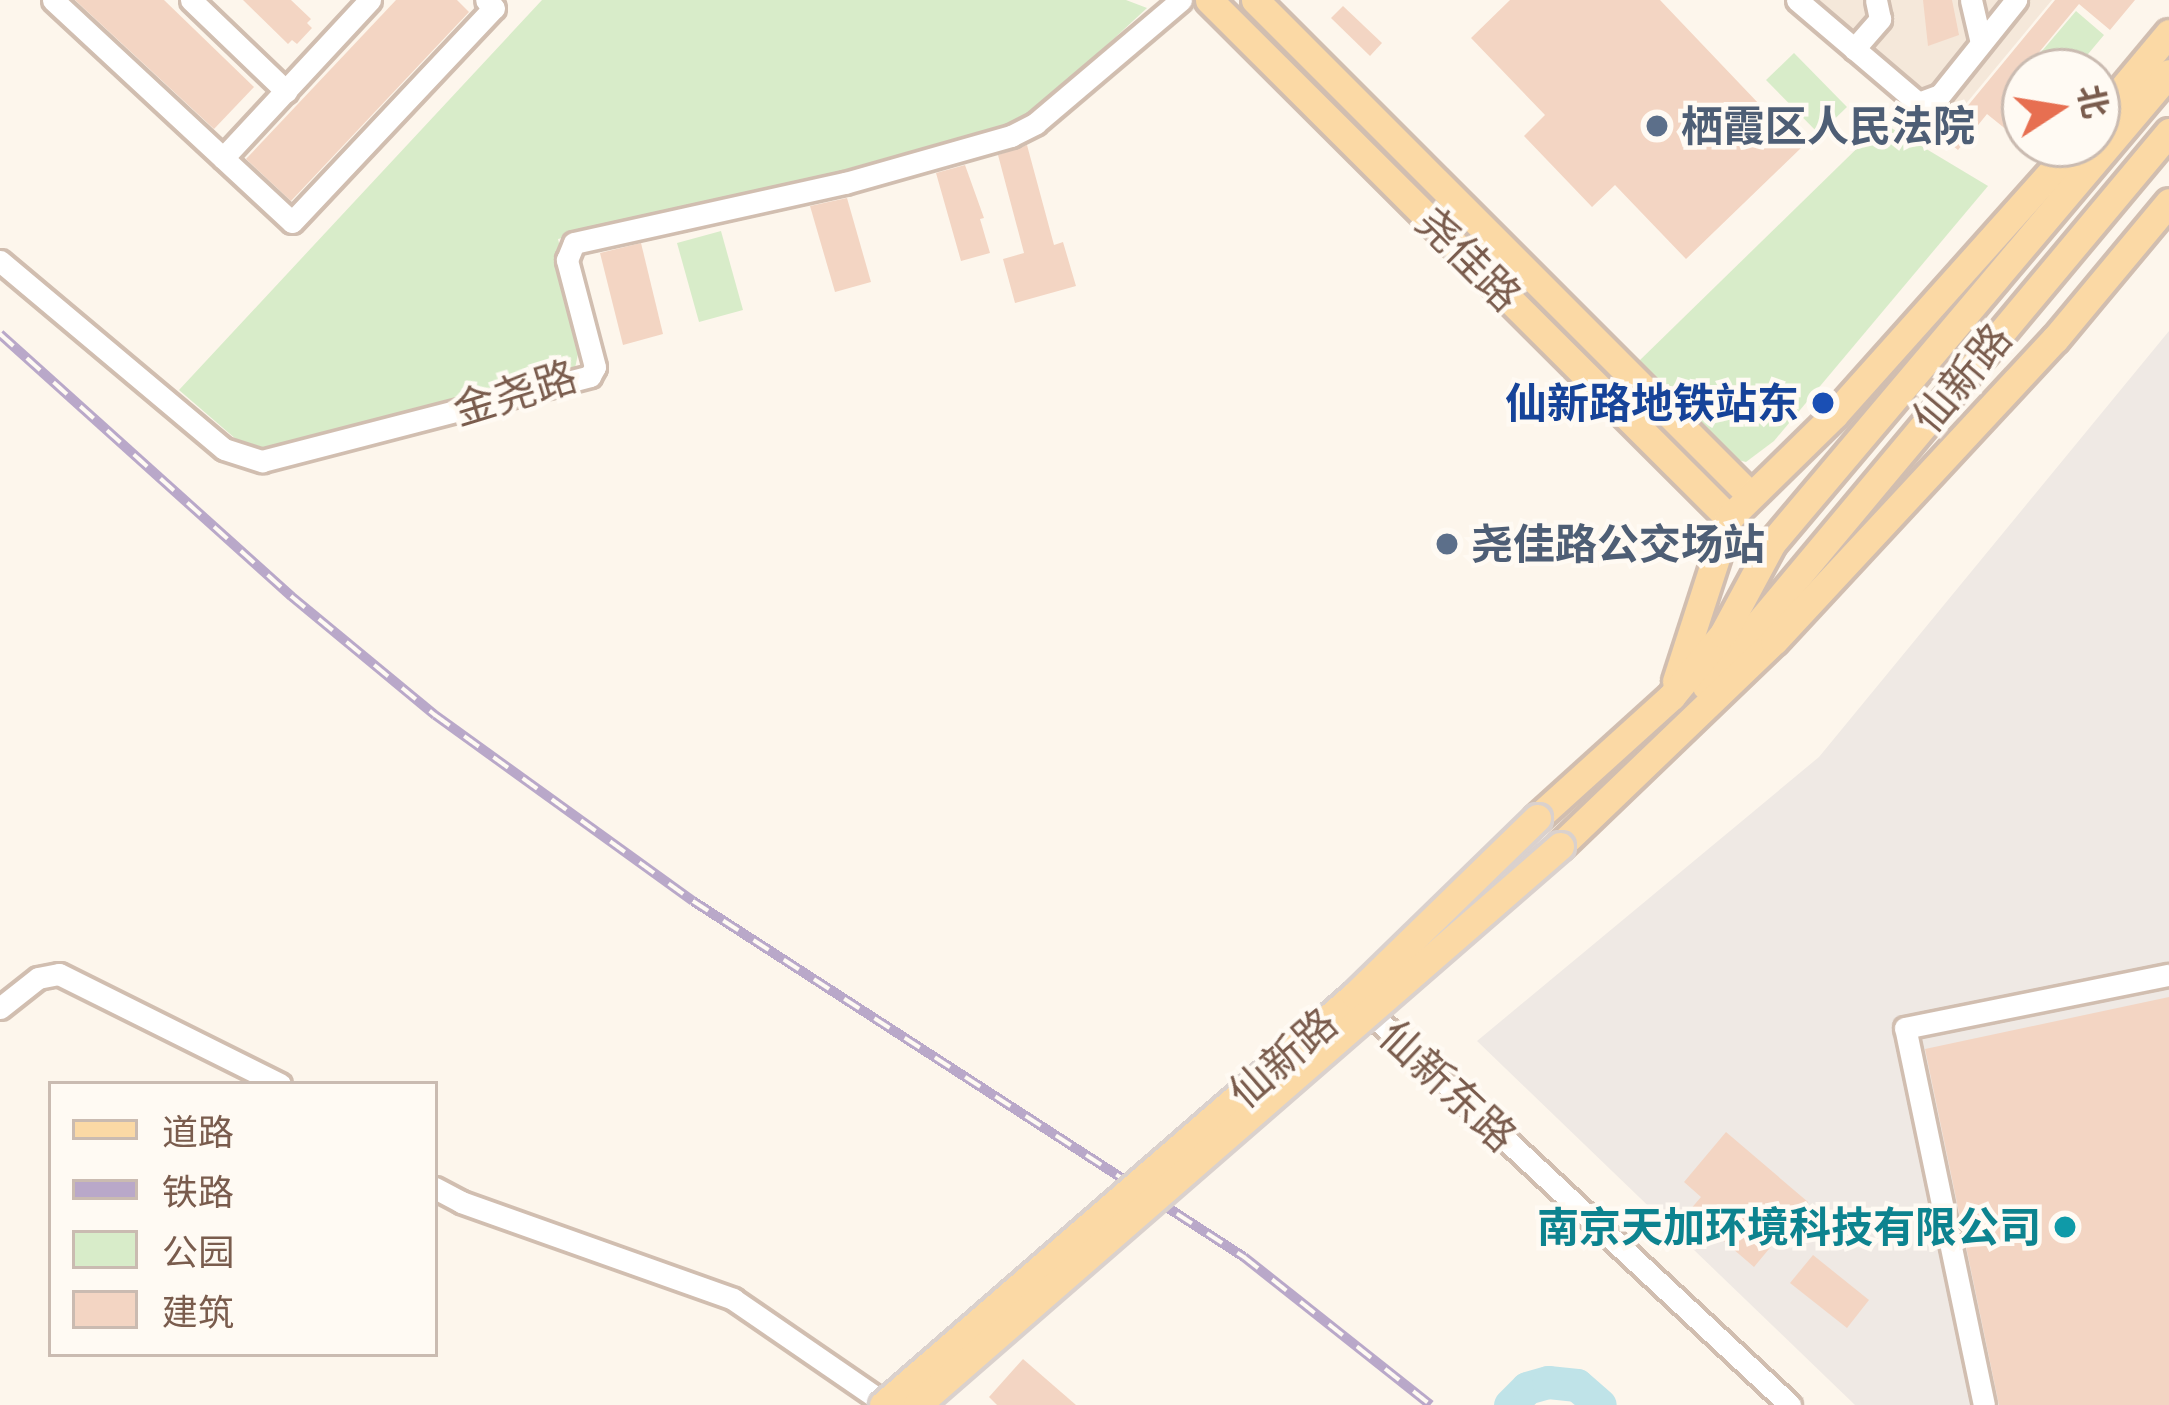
<!DOCTYPE html>
<meta charset="utf-8">
<style>
body{margin:0}
#map{position:relative;width:2169px;height:1405px;overflow:hidden;background:#fdf6ec;font-family:Inter,"Noto Sans SC",sans-serif}
div>[style]{position:absolute}
.residential>*{inset:0;background:#f5e8da}
.industrial>*{inset:0;background:#efe9e4}
.green>*{inset:0;background:#d8ecc9}
.river>*{height:33px;margin:-16.5px;padding:0 16.5px;transform-origin:16.5px;border-radius:16.5px;background:#bfe3e8}
.building>*{inset:0;background:#f3d5c3}
.roads{filter:drop-shadow(3px 0 #d1beb0) drop-shadow(-3px 0 #d1beb0) drop-shadow(0 3px #d1beb0) drop-shadow(0 -3px #d1beb0)}
.minor>*{height:21px;margin:-10.5px;padding:0 10.5px;transform-origin:10.5px;border-radius:10.5px;background:#fff}
.major>*{height:27px;margin:-13.5px;padding:0 13.5px;transform-origin:13.5px;border-radius:13.5px;background:#fbd9a5}
.rail>*{height:10px;margin-top:-5px;transform-origin:0;background:repeating-linear-gradient(90deg,#fffaf3 0 18px,#b9a8c9 0 36px);box-sizing:border-box;border-block:3px solid #b9a8c9}
.bridges{filter:drop-shadow(3px 0 #dad1cd) drop-shadow(-3px 0 #dad1cd) drop-shadow(0 3px #dad1cd) drop-shadow(0 -3px #dad1cd)}
.major-bridge>*{height:27px;margin:-13.5px;padding:0 13.5px;transform-origin:13.5px;border-radius:13.5px;background:#fbd9a5}
.dots>*{width:33px;height:33px;translate:-50% -50%;box-sizing:border-box;border:6px solid #fffaf3;border-radius:50%}
span{translate:-50% -50%;white-space:nowrap;text-align:center;line-height:1.15;-webkit-text-stroke:9px #fffaf3;paint-order:stroke}
.service-label{font-size:42px;color:#4e5e75;font-weight:700}
.left{translate:0 -50%;text-align:left}
.street-label{font-size:42px;color:#7a5c4d}
.transit-label{font-size:42px;color:#164399;font-weight:700}
.right{translate:-100% -50%;text-align:right}
.culture-label{font-size:42px;color:#0d838f;font-weight:700}
.legend{position:absolute;left:48px;top:1081px;width:390px;height:276px;box-sizing:border-box;background:#fffaf3;border:3px solid #cabbb1;margin:0;padding:15px 21px;list-style:none;font-size:36px;color:#7a5c4d}
.legend li{display:flex;align-items:center;gap:24px;height:60px}
.legend b{width:60px;border:3px solid #cabbb1}
.north{position:absolute;left:2001px;top:48px;width:120px;height:120px;box-sizing:border-box;background:#fffaf3;border:3px solid #cabbb1;border-radius:50%;rotate:78deg;font-size:33px;font-weight:700;line-height:48px;text-align:center;color:#7a5c4d}
.north::after{content:'';display:block;margin:auto;width:42px;height:54px;background:#e76f51;clip-path:polygon(50% 0,100% 100%,50% 72%,0 100%)}
</style>
<div id="map">
<div class="residential">
<div style="clip-path:polygon(1784px 0,2052px 0,1940px 135px)"></div>
</div>
<div class="industrial">
<div style="clip-path:polygon(2169px 331px,2169px 1405px,1855px 1405px,1477px 1041px,1819px 757px)"></div>
</div>
<div class="green">
<div style="clip-path:polygon(542px 0,1126px 0,1147px 8px,1023px 123px,956px 146px,558px 239px,582px 335px,574px 373px,266px 449px,237px 440px,179px 390px)"></div>
<div style="clip-path:polygon(2076px 11px,2104px 35px,2073px 72px,2025px 72px,2025px 93px,2014px 84px)"></div>
<div style="clip-path:polygon(1794px 53px,1847px 107px,1819px 134px,1766px 80px)"></div>
<div style="clip-path:polygon(1883px 123px,1988px 186px,1774px 441px,1746px 462px,1725px 457px,1638px 362px)"></div>
<div style="clip-path:polygon(721px 231px,743px 310px,699px 322px,677px 243px)"></div>
</div>
<div class="river">
<div style="left:1510px;top:1405px;width:24px;rotate:-45deg"></div>
<div style="left:1527px;top:1388px;width:22px;rotate:-16deg"></div>
<div style="left:1548px;top:1382px;width:29px;rotate:6deg"></div>
<div style="left:1577px;top:1385px;width:30px;rotate:41deg"></div>
</div>
<div class="building">
<div style="clip-path:polygon(75px 0,164px 0,254px 87px,214px 129px)"></div>
<div style="clip-path:polygon(243px 0,291px 0,311px 19px,307px 23px,312px 28px,297px 44px,292px 40px,288px 44px)"></div>
<div style="clip-path:polygon(396px 0,457px 0,469px 12px,291px 201px,246px 159px)"></div>
<div style="clip-path:polygon(1510px 0,1660px 0,1801px 148px,1686px 259px,1615px 185px,1592px 207px,1524px 136px,1545px 115px,1471px 38px)"></div>
<div style="clip-path:polygon(1923px 0,1952px 0,1959px 35px,1928px 46px)"></div>
<div style="clip-path:polygon(2055px 0,2135px 0,2110px 30px,2079px 4px,2011px 86px,2025px 97px,2025px 130px,2018px 139px,1987px 114px,1958px 150px,1942px 137px)"></div>
<div style="clip-path:polygon(1343px 6px,1382px 43px,1370px 56px,1331px 18px)"></div>
<div style="clip-path:polygon(1027px 145px,1054px 245px,1063px 242px,1076px 286px,1015px 303px,1003px 259px,1024px 253px,998px 155px)"></div>
<div style="clip-path:polygon(965px 165px,984px 218px,980px 219px,990px 253px,961px 261px,936px 173px)"></div>
<div style="clip-path:polygon(847px 198px,871px 282px,835px 292px,810px 206px)"></div>
<div style="clip-path:polygon(641px 243px,663px 334px,623px 345px,600px 253px)"></div>
<div style="clip-path:polygon(2169px 997px,2169px 1405px,1999px 1405px,1925px 1049px)"></div>
<div style="clip-path:polygon(1726px 1132px,1808px 1202px,1754px 1267px,1689px 1211px,1701px 1197px,1684px 1182px)"></div>
<div style="clip-path:polygon(1813px 1255px,1869px 1300px,1847px 1328px,1790px 1283px)"></div>
<div style="clip-path:polygon(1023px 1359px,1076px 1405px,997px 1405px,989px 1397px)"></div>
</div>
<div class="roads">
<div class="minor">
<div style="left:53px;top:0;width:326px;rotate:42.9deg"></div>
<div style="left:292px;top:222px;width:294px;rotate:-46.7deg"></div>
<div style="left:494px;top:8px;width:11px;rotate:-135deg"></div>
<div style="left:191px;top:0;width:132px;rotate:43.8deg"></div>
<div style="left:1797px;top:0;width:159px;rotate:40.4deg"></div>
<div style="left:1918px;top:103px;width:23px;rotate:-20deg"></div>
<div style="left:1940px;top:95px;width:122px;rotate:-51.3deg"></div>
<div style="left:1971px;top:0;width:44px;rotate:76.9deg"></div>
<div style="left:1854px;top:49px;width:40px;rotate:-49deg"></div>
<div style="left:1880px;top:19px;width:19px;rotate:-102deg"></div>
<div style="left:223px;top:158px;width:216px;rotate:-47.1deg"></div>
<div style="left:0;top:261px;width:292px;rotate:40deg"></div>
<div style="left:224px;top:449px;width:40px;rotate:18deg"></div>
<div style="left:262px;top:461px;width:339px;rotate:-14.5deg"></div>
<div style="left:590px;top:376px;width:10px;rotate:-61deg"></div>
<div style="left:595px;top:367px;width:111px;rotate:-104.7deg"></div>
<div style="left:567px;top:260px;width:18px;rotate:-68deg"></div>
<div style="left:574px;top:243px;width:278px;rotate:-12.5deg"></div>
<div style="left:845px;top:183px;width:173px;rotate:-15.8deg"></div>
<div style="left:1011px;top:136px;width:28px;rotate:-27deg"></div>
<div style="left:1036px;top:123px;width:190px;rotate:-40.3deg"></div>
<div style="left:0;top:1008px;width:48px;rotate:-38.3deg"></div>
<div style="left:38px;top:978px;width:21px;rotate:-11deg"></div>
<div style="left:59px;top:974px;width:247px;rotate:26.5deg"></div>
<div style="left:1369px;top:1012px;width:576px;rotate:43.03deg"></div>
<div style="left:435px;top:1188px;width:30px;rotate:28deg"></div>
<div style="left:461px;top:1202px;width:289px;rotate:19.6deg"></div>
<div style="left:733px;top:1299px;width:187px;rotate:34.5deg"></div>
<div style="left:1984px;top:1405px;width:385px;rotate:-101.8deg"></div>
<div style="left:1905px;top:1028px;width:269px;rotate:-11.4deg"></div>
</div>
<div class="major">
<div style="left:1209px;top:0;width:734px;rotate:44.89deg"></div>
<div style="left:1255px;top:0;width:700px;rotate:45deg"></div>
<div style="left:2097px;top:119px;width:112px;rotate:-50.1deg"></div>
<div style="left:1676px;top:681px;width:171px;rotate:-72deg"></div>
<div style="left:1729px;top:518px;width:147px;rotate:-44.4deg"></div>
<div style="left:1834px;top:415px;width:363px;rotate:-48.2deg"></div>
<div style="left:1706px;top:686px;width:722px;rotate:-50.11deg"></div>
<div style="left:1537px;top:818px;width:181px;rotate:-42.1deg"></div>
<div style="left:1671px;top:697px;width:82px;rotate:-50.5deg"></div>
<div style="left:1723px;top:634px;width:103px;rotate:-61.7deg"></div>
<div style="left:1772px;top:543px;width:615px;rotate:-49.81deg"></div>
<div style="left:1560px;top:846px;width:296px;rotate:-43.8deg"></div>
<div style="left:1774px;top:641px;width:413px;rotate:-47.1deg"></div>
<div style="left:2055px;top:339px;width:178px;rotate:-50.2deg"></div>
</div>
</div>
<div class="rail">
<div style="left:0;top:334px;width:392px;rotate:42deg"></div>
<div style="left:291px;top:596px;width:187px;rotate:39.6deg"></div>
<div style="left:435px;top:715px;width:318px;rotate:35.8deg"></div>
<div style="left:693px;top:901px;width:656px;rotate:32.87deg"></div>
<div style="left:1244px;top:1257px;width:238px;rotate:38.4deg"></div>
</div>
<div class="bridges">
<div class="major-bridge">
<div style="left:883px;top:1405px;width:625px;rotate:-40.98deg"></div>
<div style="left:1355px;top:995px;width:254px;rotate:-44.2deg"></div>
<div style="left:917px;top:1405px;width:852px;rotate:-41deg"></div>
</div>
</div>
<div class="dots">
<div style="left:1657px;top:126px;background:#5c6f8a"></div>
<div style="left:1823px;top:403px;background:#1a4fb4"></div>
<div style="left:1447px;top:544px;background:#5c6f8a"></div>
<div style="left:2065px;top:1227px;background:#0f9aa8"></div>
</div>
<div class="service-label">
<span class="left" style="left:1681px;top:126px">栖霞区人民法院</span>
<span class="left" style="left:1471px;top:544px">尧佳路公交场站</span>
</div>
<div class="street-label">
<span style="left:1469px;top:259px;rotate:45deg">尧佳路</span>
<span style="left:1962px;top:378px;rotate:-50deg">仙新路</span>
<span style="left:515px;top:393px;rotate:-17deg">金尧路</span>
<span style="left:1283px;top:1058px;rotate:-41deg">仙新路</span>
<span style="left:1448px;top:1086px;rotate:43deg">仙新东路</span>
</div>
<div class="transit-label">
<span class="right" style="left:1799px;top:403px">仙新路地铁站东</span>
</div>
<div class="culture-label">
<span class="right" style="left:2041px;top:1227px">南京天加环境科技有限公司</span>
</div>
<ul class="legend">
<li><b style="height:15px;background:#fbd9a5"></b>道路</li>
<li><b style="height:15px;background:#b9a8c9"></b>铁路</li>
<li><b style="height:33px;background:#d8ecc9"></b>公园</li>
<li><b style="height:33px;background:#f3d5c3"></b>建筑</li>
</ul>
<div class="north">北</div>
</div>
